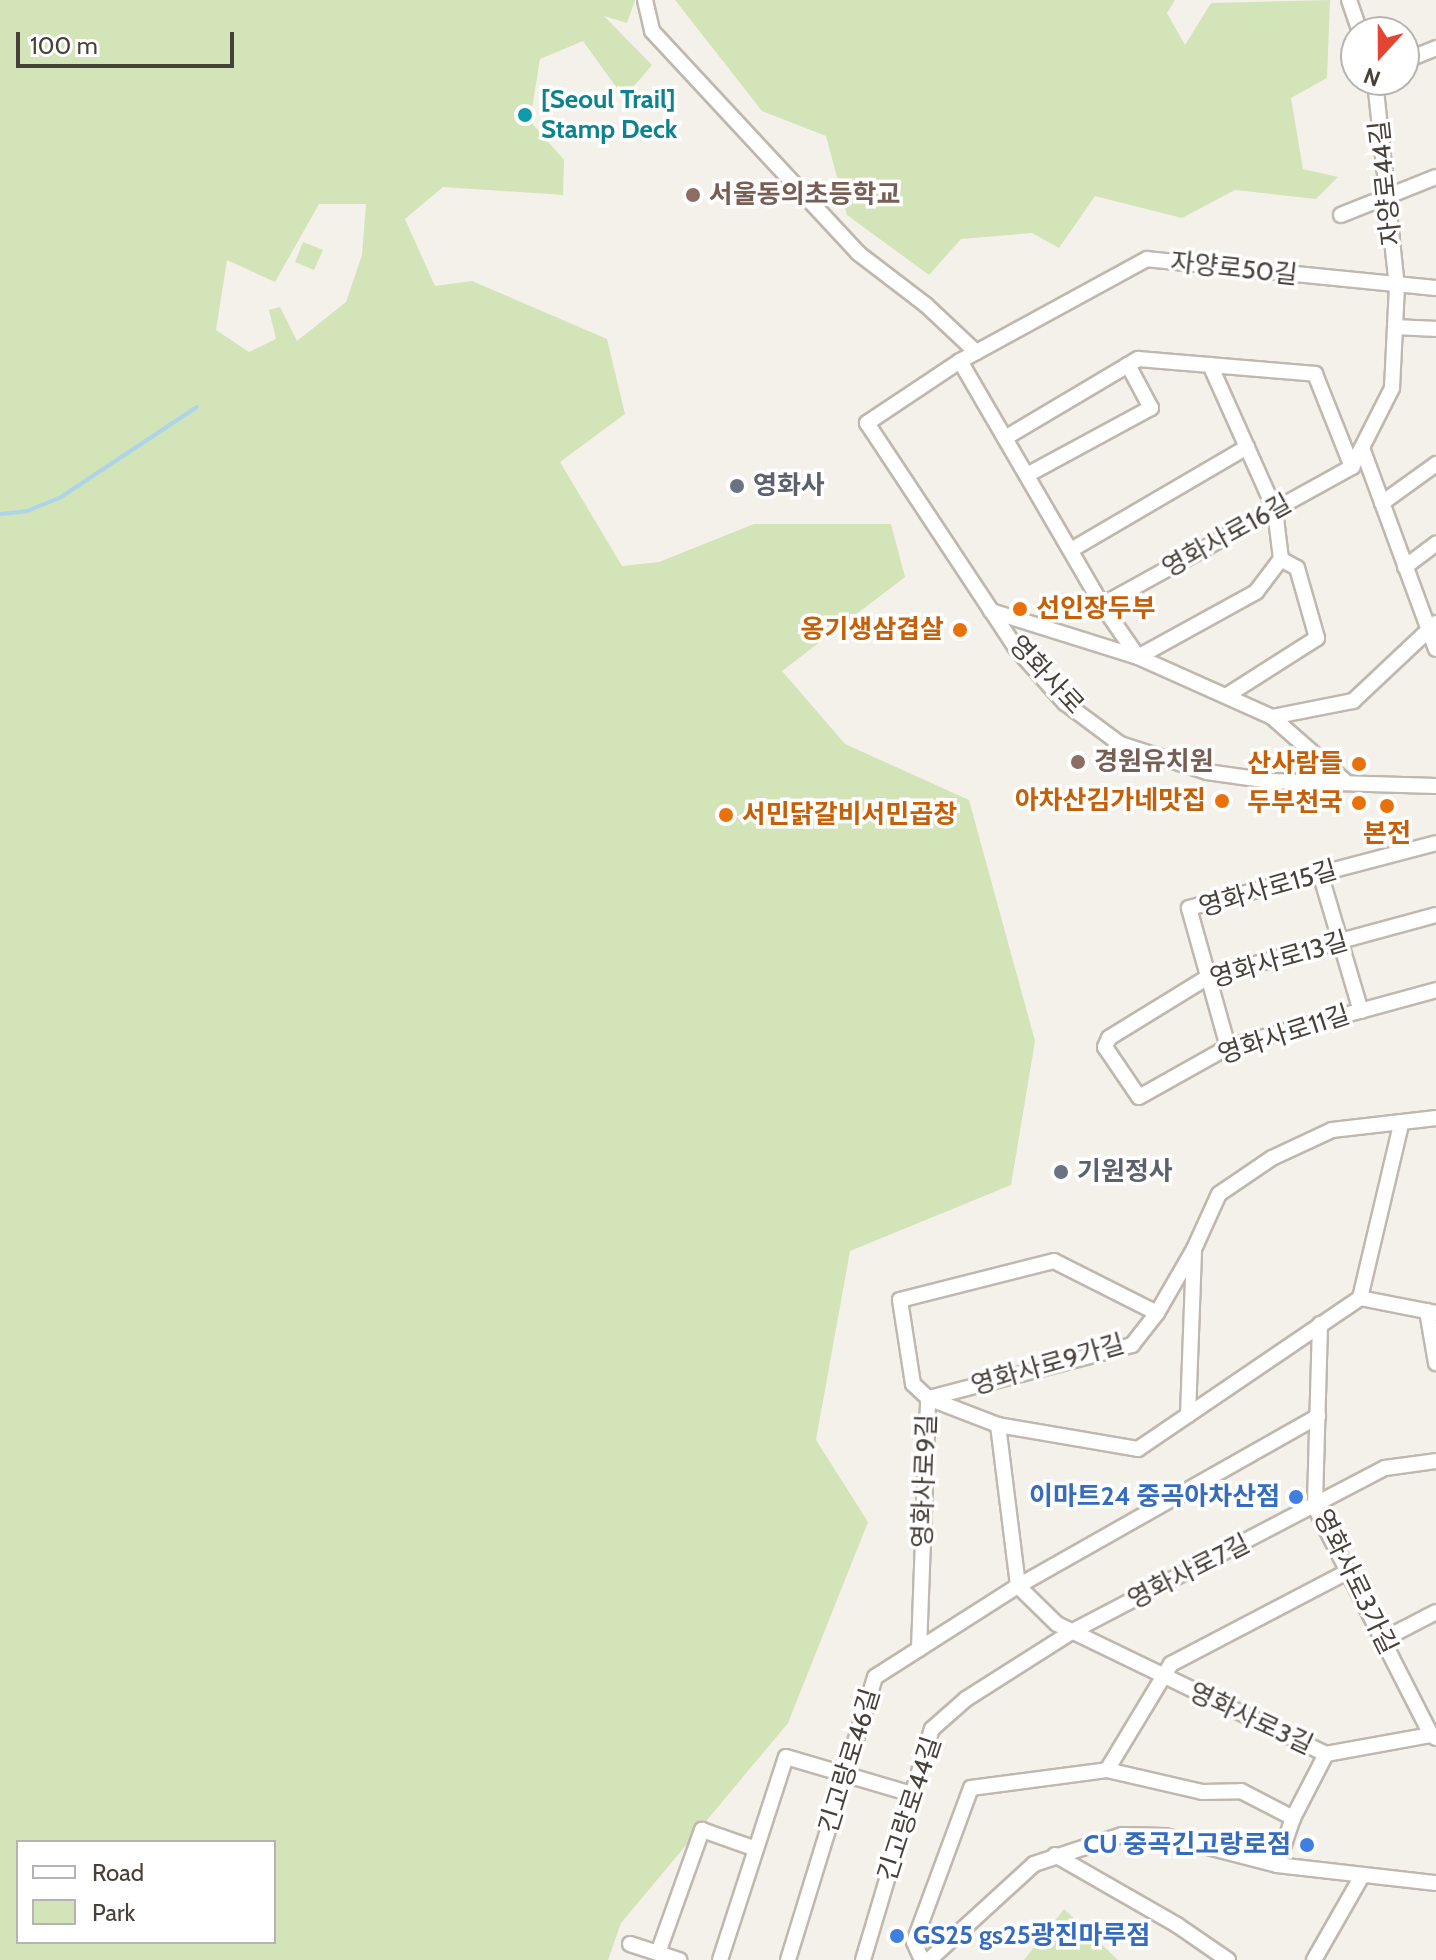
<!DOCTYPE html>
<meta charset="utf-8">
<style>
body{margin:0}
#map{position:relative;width:1436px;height:1960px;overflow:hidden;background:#f4f1eb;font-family:Cabin,"Noto Sans KR",sans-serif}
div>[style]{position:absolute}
.green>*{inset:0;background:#d2e4b8}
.stream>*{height:4px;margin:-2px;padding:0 2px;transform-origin:2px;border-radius:2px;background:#aed4ea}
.roads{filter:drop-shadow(2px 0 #bfb8ae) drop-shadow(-2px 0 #bfb8ae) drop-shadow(0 2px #bfb8ae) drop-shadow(0 -2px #bfb8ae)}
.street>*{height:14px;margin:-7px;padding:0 7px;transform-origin:7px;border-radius:7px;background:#fff}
.dots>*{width:22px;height:22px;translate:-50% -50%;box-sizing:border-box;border:4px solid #fff;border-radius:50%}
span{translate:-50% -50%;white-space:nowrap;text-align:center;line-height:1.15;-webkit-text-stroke:7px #fff;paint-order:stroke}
.culture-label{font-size:26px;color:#0d838f;font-weight:700}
.left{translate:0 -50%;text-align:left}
.street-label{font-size:26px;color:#484139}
.education-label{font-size:26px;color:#785e54;font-weight:700}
.worship-label{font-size:26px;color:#5b616d;font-weight:700}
.food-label{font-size:26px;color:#c56008;font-weight:700}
.right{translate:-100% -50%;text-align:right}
.shop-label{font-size:26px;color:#366cbe;font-weight:700}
.legend{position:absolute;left:16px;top:1840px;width:260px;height:104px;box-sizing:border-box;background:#fff;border:2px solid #b6b3b0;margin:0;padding:10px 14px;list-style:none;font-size:24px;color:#484139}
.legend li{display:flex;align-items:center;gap:16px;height:40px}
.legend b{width:40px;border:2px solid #b6b3b0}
.north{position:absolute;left:1340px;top:16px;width:80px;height:80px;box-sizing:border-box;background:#fff;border:2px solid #b6b3b0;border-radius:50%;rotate:201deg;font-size:22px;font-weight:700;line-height:32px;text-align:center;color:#484139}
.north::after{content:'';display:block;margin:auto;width:28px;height:36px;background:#e54431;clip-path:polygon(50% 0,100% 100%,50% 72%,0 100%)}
.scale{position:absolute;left:16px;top:32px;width:218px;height:36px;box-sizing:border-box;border:4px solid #484139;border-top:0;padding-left:10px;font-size:24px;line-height:28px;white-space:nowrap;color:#484139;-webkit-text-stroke:6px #fff;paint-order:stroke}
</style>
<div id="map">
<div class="green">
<div style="clip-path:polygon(evenodd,0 0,635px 0,627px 23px,604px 16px,652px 65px,624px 98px,583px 41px,540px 59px,530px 121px,564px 160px,563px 195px,443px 187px,405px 219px,435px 286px,472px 281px,607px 339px,625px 414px,560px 462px,622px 566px,659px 562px,754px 524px,891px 524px,905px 577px,782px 671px,845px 744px,969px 800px,1035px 1041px,1011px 1185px,850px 1251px,816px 1440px,868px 1522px,788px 1723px,621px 1923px,608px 1960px,0 1960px,0 0,319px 204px,366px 204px,362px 255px,346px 302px,297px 341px,280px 307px,269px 310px,276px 339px,249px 352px,216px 330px,227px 260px,275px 282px,319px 204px,0 0,18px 1842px,274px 1842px,274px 1942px,18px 1942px,18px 1842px)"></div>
<div style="clip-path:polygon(675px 0,1175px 0,1167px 13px,1185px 45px,1211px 3px,1330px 0,1327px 78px,1291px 98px,1303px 169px,1338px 177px,1316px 199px,1235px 190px,1182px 218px,1095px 196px,1059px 248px,1032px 233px,961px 239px,929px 275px,847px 215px,826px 136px,762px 111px)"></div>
<div style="clip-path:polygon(303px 242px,323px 250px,314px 270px,295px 262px)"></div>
<div style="clip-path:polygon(1064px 1909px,1118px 1960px,1024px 1960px)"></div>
</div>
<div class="stream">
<div style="left:0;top:514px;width:27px;rotate:-6deg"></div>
<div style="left:27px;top:511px;width:37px;rotate:-22deg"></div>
<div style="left:61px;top:497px;width:163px;rotate:-33.5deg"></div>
</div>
<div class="roads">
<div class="street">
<div style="left:645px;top:0;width:32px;rotate:77deg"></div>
<div style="left:652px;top:31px;width:303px;rotate:47.1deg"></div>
<div style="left:858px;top:253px;width:86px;rotate:37.4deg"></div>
<div style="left:926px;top:305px;width:69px;rotate:43.2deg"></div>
<div style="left:1349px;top:0;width:34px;rotate:71deg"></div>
<div style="left:1404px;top:61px;width:35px;rotate:-22deg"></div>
<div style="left:1341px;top:215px;width:102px;rotate:-21.8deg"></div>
<div style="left:1436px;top:288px;width:290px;rotate:-174.3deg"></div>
<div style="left:1147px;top:259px;width:213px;rotate:151.4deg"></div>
<div style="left:960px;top:361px;width:112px;rotate:146.3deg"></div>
<div style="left:867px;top:423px;width:270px;rotate:56.5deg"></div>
<div style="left:1016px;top:648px;width:74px;rotate:48.3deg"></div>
<div style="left:1065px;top:703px;width:69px;rotate:36.7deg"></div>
<div style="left:1120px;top:744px;width:91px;rotate:17.8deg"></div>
<div style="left:1207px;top:772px;width:64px;rotate:8.1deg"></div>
<div style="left:1270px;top:781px;width:166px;rotate:1.7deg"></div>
<div style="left:1395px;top:327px;width:41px;rotate:2.8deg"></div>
<div style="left:960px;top:361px;width:282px;rotate:59.8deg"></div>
<div style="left:1102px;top:605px;width:63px;rotate:55.3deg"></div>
<div style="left:1138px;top:657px;width:135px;rotate:-28.8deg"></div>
<div style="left:1256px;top:592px;width:41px;rotate:-52.9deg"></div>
<div style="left:1281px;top:559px;width:49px;rotate:-97deg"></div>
<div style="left:1275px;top:510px;width:159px;rotate:-114.1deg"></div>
<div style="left:1005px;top:438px;width:155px;rotate:-30.7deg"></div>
<div style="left:1138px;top:359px;width:178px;rotate:4.8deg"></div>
<div style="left:1315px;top:374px;width:100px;rotate:68.3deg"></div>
<div style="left:1362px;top:448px;width:214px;rotate:69.8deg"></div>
<div style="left:1352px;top:467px;width:89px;rotate:-63.1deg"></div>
<div style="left:1392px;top:388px;width:101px;rotate:-87.2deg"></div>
<div style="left:1397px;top:287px;width:208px;rotate:-96.1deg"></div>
<div style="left:1027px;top:475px;width:141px;rotate:-28.4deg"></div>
<div style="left:1151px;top:408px;width:49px;rotate:-118.1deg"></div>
<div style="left:1382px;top:503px;width:67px;rotate:-35.8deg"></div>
<div style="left:1071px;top:550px;width:204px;rotate:-30.3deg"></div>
<div style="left:1405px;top:567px;width:39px;rotate:-37deg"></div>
<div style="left:1102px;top:605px;width:286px;rotate:-28.9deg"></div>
<div style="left:991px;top:611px;width:154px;rotate:17.4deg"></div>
<div style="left:1138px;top:657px;width:147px;rotate:24.1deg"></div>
<div style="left:1272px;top:717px;width:100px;rotate:41.3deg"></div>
<div style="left:1226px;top:696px;width:108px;rotate:-32.5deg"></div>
<div style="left:1317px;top:638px;width:73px;rotate:-105.9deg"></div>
<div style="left:1297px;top:568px;width:18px;rotate:-151deg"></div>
<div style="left:1272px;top:717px;width:83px;rotate:-11.2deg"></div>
<div style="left:1353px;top:701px;width:114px;rotate:-43.2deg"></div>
<div style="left:1320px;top:873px;width:144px;rotate:73.5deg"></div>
<div style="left:1436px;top:915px;width:236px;rotate:164.8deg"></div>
<div style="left:1208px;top:977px;width:116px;rotate:148.4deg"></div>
<div style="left:1109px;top:1038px;width:10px;rotate:114deg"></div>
<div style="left:1105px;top:1047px;width:60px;rotate:55.8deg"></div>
<div style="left:1139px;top:1097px;width:102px;rotate:-29.3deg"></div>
<div style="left:1228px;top:1047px;width:216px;rotate:-15.3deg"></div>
<div style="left:1228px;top:1047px;width:144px;rotate:-105.7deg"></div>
<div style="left:1189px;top:908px;width:255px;rotate:-14.7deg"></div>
<div style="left:1360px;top:1298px;width:179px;rotate:-76.7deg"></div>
<div style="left:1427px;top:1311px;width:53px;rotate:80.2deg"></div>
<div style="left:1157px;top:1313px;width:115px;rotate:-153.2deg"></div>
<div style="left:1054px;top:1261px;width:159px;rotate:165.8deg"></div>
<div style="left:900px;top:1300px;width:85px;rotate:81.2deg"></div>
<div style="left:913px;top:1384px;width:21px;rotate:43deg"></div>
<div style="left:928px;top:1398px;width:75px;rotate:21.1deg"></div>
<div style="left:998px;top:1425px;width:142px;rotate:9.7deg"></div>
<div style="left:1138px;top:1449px;width:268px;rotate:-34.2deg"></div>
<div style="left:1360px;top:1298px;width:77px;rotate:11.2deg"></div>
<div style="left:1320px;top:1324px;width:183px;rotate:91.6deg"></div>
<div style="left:1315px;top:1507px;width:256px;rotate:63deg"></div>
<div style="left:929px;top:1398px;width:210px;rotate:-14.6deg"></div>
<div style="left:1132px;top:1345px;width:41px;rotate:-52deg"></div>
<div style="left:1157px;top:1313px;width:74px;rotate:-60deg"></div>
<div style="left:1194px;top:1249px;width:60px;rotate:-65.6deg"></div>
<div style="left:1219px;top:1194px;width:64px;rotate:-34.2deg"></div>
<div style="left:1272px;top:1158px;width:66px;rotate:-25deg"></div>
<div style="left:1332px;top:1130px;width:105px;rotate:-6.6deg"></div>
<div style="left:1188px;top:1415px;width:164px;rotate:-87.9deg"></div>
<div style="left:998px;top:1425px;width:162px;rotate:82.9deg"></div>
<div style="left:1018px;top:1586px;width:54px;rotate:44.3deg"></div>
<div style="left:1057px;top:1624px;width:299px;rotate:25.8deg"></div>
<div style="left:1326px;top:1754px;width:107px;rotate:-10.3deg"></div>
<div style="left:1431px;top:1735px;width:6px;rotate:31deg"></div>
<div style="left:1382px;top:1640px;width:61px;rotate:-27.4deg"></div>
<div style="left:919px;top:1649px;width:251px;rotate:-87.9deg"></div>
<div style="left:1107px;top:1770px;width:124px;rotate:-58.9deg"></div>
<div style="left:1171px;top:1664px;width:199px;rotate:-27.6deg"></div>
<div style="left:1055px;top:1855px;width:141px;rotate:29.8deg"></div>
<div style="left:1177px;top:1925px;width:62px;rotate:34.5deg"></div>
<div style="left:1277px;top:1865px;width:50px;rotate:-71.2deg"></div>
<div style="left:1293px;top:1818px;width:72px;rotate:-62.7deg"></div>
<div style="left:630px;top:1944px;width:52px;rotate:18.1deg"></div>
<div style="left:658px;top:1953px;width:131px;rotate:-70.3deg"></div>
<div style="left:702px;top:1830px;width:57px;rotate:19.4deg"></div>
<div style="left:720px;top:1960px;width:213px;rotate:-72deg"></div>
<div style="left:786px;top:1757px;width:131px;rotate:16.4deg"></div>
<div style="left:788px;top:1960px;width:296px;rotate:-72.9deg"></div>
<div style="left:875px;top:1677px;width:169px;rotate:-32.5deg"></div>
<div style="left:1018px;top:1586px;width:345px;rotate:-29.5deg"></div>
<div style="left:863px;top:1960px;width:241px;rotate:-73.4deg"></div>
<div style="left:932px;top:1729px;width:45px;rotate:-41.4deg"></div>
<div style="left:966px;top:1699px;width:127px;rotate:-32.4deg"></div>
<div style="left:1073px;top:1631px;width:352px;rotate:-27.6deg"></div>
<div style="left:1385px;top:1468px;width:51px;rotate:-7.8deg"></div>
<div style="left:922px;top:1960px;width:20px;rotate:-114deg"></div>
<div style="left:914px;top:1942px;width:164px;rotate:-69.7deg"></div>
<div style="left:971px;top:1788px;width:137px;rotate:-7.5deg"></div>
<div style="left:1107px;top:1770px;width:98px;rotate:13deg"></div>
<div style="left:1202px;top:1792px;width:39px;rotate:-1deg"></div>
<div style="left:1241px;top:1791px;width:59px;rotate:27.4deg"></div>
<div style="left:929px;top:1960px;width:142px;rotate:-42.4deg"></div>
<div style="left:1034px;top:1864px;width:93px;rotate:-18.2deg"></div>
<div style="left:1122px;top:1835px;width:43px;rotate:1.3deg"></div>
<div style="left:1165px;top:1836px;width:116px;rotate:14.5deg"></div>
<div style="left:1277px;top:1865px;width:160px;rotate:6.5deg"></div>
<div style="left:1314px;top:1960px;width:97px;rotate:-60.3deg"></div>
</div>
</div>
<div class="dots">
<div style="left:525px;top:115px;background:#0f9aa8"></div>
<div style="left:693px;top:195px;background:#8d6e63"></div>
<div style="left:737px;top:486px;background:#6b7280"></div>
<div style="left:1020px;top:609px;background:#e8710a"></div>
<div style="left:960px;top:630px;background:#e8710a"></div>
<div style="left:1078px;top:762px;background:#8d6e63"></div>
<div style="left:1359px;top:764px;background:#e8710a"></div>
<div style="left:1222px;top:801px;background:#e8710a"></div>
<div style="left:1359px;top:803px;background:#e8710a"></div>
<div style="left:1387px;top:806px;background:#e8710a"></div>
<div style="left:726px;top:815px;background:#e8710a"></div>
<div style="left:1061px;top:1172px;background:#6b7280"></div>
<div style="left:1296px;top:1497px;background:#3f7fe0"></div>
<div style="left:1307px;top:1845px;background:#3f7fe0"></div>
<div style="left:897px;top:1936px;background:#3f7fe0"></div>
</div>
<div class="culture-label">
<span class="left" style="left:541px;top:115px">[Seoul Trail]<br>Stamp Deck</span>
</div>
<div class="street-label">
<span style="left:1386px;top:183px;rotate:-96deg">자양로44길</span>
<span style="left:1234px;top:269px;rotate:6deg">자양로50길</span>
<span style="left:1227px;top:536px;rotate:-29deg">영화사로16길</span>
<span style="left:1046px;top:675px;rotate:47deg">영화사로</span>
<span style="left:1268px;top:889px;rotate:-16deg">영화사로15길</span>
<span style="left:1279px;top:960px;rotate:-16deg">영화사로13길</span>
<span style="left:1284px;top:1035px;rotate:-18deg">영화사로11길</span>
<span style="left:1048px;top:1365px;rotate:-16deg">영화사로9가길</span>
<span style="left:925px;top:1481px;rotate:-88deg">영화사로9길</span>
<span style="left:1189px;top:1572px;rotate:-27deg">영화사로7길</span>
<span style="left:1355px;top:1582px;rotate:64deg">영화사로3가길</span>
<span style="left:1251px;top:1719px;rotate:25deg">영화사로3길</span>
<span style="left:850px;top:1761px;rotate:-73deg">긴고랑로46길</span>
<span style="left:910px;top:1809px;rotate:-72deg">긴고랑로44길</span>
</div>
<div class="education-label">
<span class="left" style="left:709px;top:195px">서울동의초등학교</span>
<span class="left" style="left:1094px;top:762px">경원유치원</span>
</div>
<div class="worship-label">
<span class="left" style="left:753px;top:486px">영화사</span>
<span class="left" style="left:1077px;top:1172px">기원정사</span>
</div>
<div class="food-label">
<span class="left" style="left:1036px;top:609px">선인장두부</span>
<span class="right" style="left:944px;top:630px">옹기생삼겹살</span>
<span class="right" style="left:1343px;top:764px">산사람들</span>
<span class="right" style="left:1206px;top:801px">아차산김가네맛집</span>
<span class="right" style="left:1343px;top:803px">두부천국</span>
<span class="left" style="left:742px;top:815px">서민닭갈비서민곱창</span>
<span style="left:1387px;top:834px">본전</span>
</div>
<div class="shop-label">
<span class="right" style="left:1280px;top:1497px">이마트24 중곡아차산점</span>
<span class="right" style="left:1291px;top:1845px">CU 중곡긴고랑로점</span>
<span class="left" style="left:913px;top:1936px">GS25 gs25광진마루점</span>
</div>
<ul class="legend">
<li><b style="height:10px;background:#fff"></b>Road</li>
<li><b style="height:22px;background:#d2e4b8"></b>Park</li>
</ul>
<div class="north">N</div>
<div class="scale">100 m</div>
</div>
